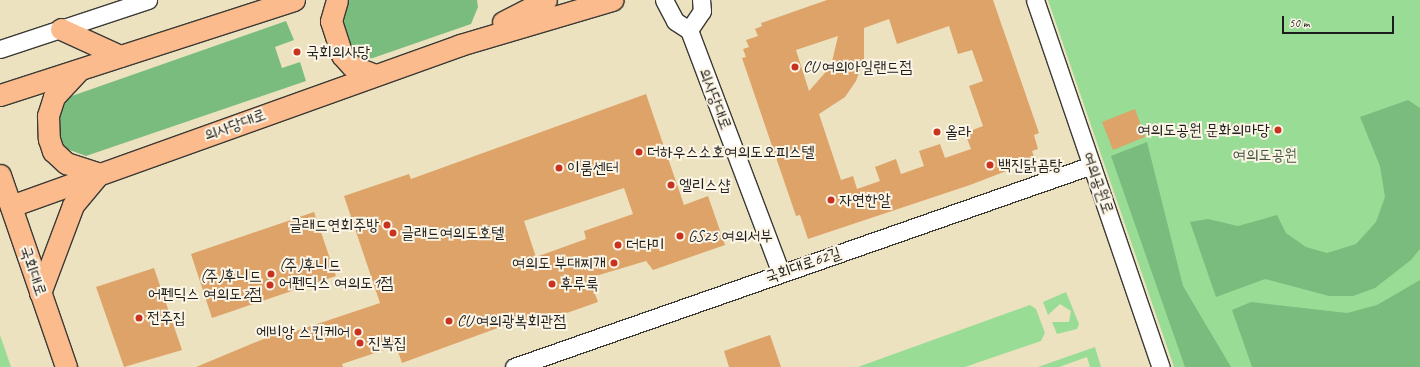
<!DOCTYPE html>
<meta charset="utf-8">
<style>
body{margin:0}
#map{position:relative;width:1420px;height:367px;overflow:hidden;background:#ece2c0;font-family:Caveat,"Poor Story",sans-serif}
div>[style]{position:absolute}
.green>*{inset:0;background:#98dc95}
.forest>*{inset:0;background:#7abc7e}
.building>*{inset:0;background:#dda368}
.roads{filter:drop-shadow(1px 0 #3b3a35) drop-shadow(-1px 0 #3b3a35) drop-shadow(0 1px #3b3a35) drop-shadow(0 -1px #3b3a35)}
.minor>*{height:17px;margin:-8.5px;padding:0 8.5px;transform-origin:8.5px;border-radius:8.5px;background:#fff}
.major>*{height:21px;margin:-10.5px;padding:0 10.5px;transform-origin:10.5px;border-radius:10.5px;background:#fbbb8d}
.dots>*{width:11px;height:11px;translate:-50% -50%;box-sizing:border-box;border:2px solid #fcf5e5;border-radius:50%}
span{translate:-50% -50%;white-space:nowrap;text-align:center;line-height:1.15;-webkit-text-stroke:4px #fcf5e5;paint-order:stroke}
.poi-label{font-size:16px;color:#1c1c1c}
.left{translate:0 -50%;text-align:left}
.right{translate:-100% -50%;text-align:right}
.street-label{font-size:16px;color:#1c1c1c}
.park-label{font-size:16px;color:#415640}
.scale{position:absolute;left:1282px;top:16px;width:112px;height:18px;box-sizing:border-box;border:2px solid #1c1c1c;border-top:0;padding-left:5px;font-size:12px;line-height:14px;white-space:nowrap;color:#1c1c1c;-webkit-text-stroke:3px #fcf5e5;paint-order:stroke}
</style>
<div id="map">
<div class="green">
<div style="clip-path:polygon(1048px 0,1420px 0,1420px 367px,1174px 367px)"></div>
<div style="clip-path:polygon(1066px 292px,1079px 324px,1077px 329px,1057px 334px,1052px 322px,1069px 322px,1071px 311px,1060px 304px,1048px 315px,1043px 302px)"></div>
<div style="clip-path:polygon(1030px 305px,1036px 309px,1045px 333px,1041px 341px,965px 367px,858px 367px)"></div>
<div style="clip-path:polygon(0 335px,11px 367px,0 367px)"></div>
<div style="clip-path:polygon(1095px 347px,1101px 367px,1090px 367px,1087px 357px,1059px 367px,1038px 367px)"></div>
</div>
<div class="forest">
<div style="clip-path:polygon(346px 0,477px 0,478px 7px,471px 24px,373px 58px,358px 59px,339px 28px)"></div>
<div style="clip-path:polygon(286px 21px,294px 40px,275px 47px,282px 68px,300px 62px,306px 81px,86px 156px,67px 149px,60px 141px,57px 117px,69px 97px)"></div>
<div style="clip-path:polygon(1408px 100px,1420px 108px,1420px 249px,1411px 260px,1375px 288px,1353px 296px,1329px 296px,1265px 279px,1216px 297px,1190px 222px,1208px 219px,1238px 226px,1277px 215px,1286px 233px,1306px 247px,1327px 253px,1356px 244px,1376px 222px,1385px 197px,1380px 166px,1360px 117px)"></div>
<div style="clip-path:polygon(1147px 142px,1183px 286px,1231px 367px,1185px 367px,1111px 156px)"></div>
<div style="clip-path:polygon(1420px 280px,1420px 367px,1252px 367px,1232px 310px,1251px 302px,1347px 313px,1377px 305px)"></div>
</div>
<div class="building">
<div style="clip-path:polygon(evenodd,827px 0,993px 0,1039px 133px,1034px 135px,1038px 149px,1032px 151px,1035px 160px,970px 185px,808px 239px,800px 215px,796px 216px,742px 58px,746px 57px,743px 49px,749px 47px,746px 40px,758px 36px,755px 29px,762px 26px,761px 23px,827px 0,889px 19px,897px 44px,949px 26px,958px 54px,972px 50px,983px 81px,969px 86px,983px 126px,965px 133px,971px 149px,945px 158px,940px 144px,919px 151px,924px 166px,901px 174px,896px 159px,875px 167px,880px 181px,857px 189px,853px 176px,841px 180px,819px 114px,845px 97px,856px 81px,864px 59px,864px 28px,889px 19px,827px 0,838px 36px,831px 66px,809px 91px,796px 50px,838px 36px)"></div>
<div style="clip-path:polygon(evenodd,646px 94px,684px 205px,708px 196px,725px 245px,653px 270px,646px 261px,589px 278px,598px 302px,527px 327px,525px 318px,402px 363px,396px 346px,342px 364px,343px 367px,196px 367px,285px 330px,287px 334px,380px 303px,344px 196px,409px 174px,411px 179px,646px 94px,624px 188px,633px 214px,584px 231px,586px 239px,536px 257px,524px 221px,624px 188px)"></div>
<div style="clip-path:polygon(1135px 109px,1145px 137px,1113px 150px,1102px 122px)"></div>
<div style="clip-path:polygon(314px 212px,336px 276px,212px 318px,191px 254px)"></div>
<div style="clip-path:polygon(154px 268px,182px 350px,124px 367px,96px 287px)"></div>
<div style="clip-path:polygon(770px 335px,781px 367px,729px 367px,724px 351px)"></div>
</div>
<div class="roads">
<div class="minor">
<div style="left:664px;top:0;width:24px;rotate:62deg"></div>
<div style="left:675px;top:21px;width:17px;rotate:33deg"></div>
<div style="left:689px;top:30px;width:260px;rotate:69.3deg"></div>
<div style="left:1035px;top:0;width:388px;rotate:71.1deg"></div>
<div style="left:689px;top:30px;width:23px;rotate:-56deg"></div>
<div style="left:702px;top:11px;width:11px;rotate:-95deg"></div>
<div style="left:0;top:49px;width:156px;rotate:-18.3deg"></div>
<div style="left:514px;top:367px;width:612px;rotate:-19.26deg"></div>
</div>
<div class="major">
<div style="left:337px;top:0;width:22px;rotate:106deg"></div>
<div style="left:331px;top:21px;width:36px;rotate:72deg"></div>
<div style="left:342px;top:55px;width:15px;rotate:48deg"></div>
<div style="left:352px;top:66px;width:25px;rotate:21deg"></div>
<div style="left:503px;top:22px;width:48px;rotate:-27.1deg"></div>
<div style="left:61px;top:29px;width:65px;rotate:24.6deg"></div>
<div style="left:79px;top:70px;width:37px;rotate:133deg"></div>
<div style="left:54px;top:97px;width:20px;rotate:108deg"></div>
<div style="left:48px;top:116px;width:23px;rotate:88deg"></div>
<div style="left:49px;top:139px;width:13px;rotate:72deg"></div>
<div style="left:53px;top:151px;width:18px;rotate:43deg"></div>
<div style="left:66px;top:163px;width:35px;rotate:18deg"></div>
<div style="left:0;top:95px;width:309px;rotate:-17.9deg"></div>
<div style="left:0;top:175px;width:203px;rotate:71deg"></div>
<div style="left:11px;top:206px;width:477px;rotate:-19.7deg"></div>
<div style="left:460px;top:45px;width:159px;rotate:-16.5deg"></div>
<div style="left:40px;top:293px;width:94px;rotate:-69.4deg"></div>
<div style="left:73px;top:205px;width:40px;rotate:-50deg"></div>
</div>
</div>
<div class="dots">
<div style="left:297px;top:52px;background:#c8321e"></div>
<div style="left:795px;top:67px;background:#c8321e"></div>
<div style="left:1278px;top:130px;background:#c8321e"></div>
<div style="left:937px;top:132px;background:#c8321e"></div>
<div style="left:639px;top:152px;background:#c8321e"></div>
<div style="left:990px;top:165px;background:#c8321e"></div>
<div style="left:559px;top:168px;background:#c8321e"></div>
<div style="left:671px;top:185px;background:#c8321e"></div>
<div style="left:831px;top:200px;background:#c8321e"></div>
<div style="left:387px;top:225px;background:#c8321e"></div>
<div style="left:393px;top:233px;background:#c8321e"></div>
<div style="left:680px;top:236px;background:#c8321e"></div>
<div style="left:618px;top:245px;background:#c8321e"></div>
<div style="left:614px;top:263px;background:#c8321e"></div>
<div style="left:271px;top:274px;background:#c8321e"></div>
<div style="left:552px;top:284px;background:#c8321e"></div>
<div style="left:270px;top:285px;background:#c8321e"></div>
<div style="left:139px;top:318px;background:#c8321e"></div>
<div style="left:449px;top:321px;background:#c8321e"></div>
<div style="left:358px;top:332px;background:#c8321e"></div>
<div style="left:360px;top:343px;background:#c8321e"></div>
</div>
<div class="poi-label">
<span class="left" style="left:306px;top:52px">국회의사당</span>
<span class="left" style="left:803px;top:67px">CU 여의아일랜드점</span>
<span class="right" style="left:1270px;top:130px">여의도공원 문화의마당</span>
<span class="left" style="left:945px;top:132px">올라</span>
<span class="left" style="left:647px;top:152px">더하우스소호여의도오피스텔</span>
<span class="left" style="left:998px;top:165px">백진닭곰탕</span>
<span class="left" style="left:567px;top:168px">이룸센터</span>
<span class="left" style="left:679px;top:185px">엘리스샵</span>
<span class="left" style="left:839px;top:200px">자연한알</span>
<span class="right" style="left:379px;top:225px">글래드연회주방</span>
<span class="left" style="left:401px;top:233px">글래드여의도호텔</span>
<span class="left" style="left:688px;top:236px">GS25 여의서부</span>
<span class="left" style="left:626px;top:245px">더다미</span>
<span class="right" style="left:606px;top:263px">여의도 부대찌개</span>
<span class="left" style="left:279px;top:274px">(주)후니드<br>어펜딕스 여의도1점</span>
<span class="right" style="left:262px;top:285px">(주)후니드<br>어펜딕스 여의도2점</span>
<span class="left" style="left:560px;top:284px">후루룩</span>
<span class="left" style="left:147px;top:318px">전주집</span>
<span class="left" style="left:457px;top:321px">CU 여의광복회관점</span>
<span class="right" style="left:350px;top:332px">에비앙 스킨케어</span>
<span class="left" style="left:368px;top:343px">진복집</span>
</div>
<div class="street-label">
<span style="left:715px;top:99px;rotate:69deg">의사당대로</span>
<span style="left:235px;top:125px;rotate:-20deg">의사당대로</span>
<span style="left:1098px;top:183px;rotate:71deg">여의공원로</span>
<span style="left:803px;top:265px;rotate:-19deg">국회대로62길</span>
<span style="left:33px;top:271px;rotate:71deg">국회대로</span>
</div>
<div class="park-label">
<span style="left:1265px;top:155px">여의도공원</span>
</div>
<div class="scale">50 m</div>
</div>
